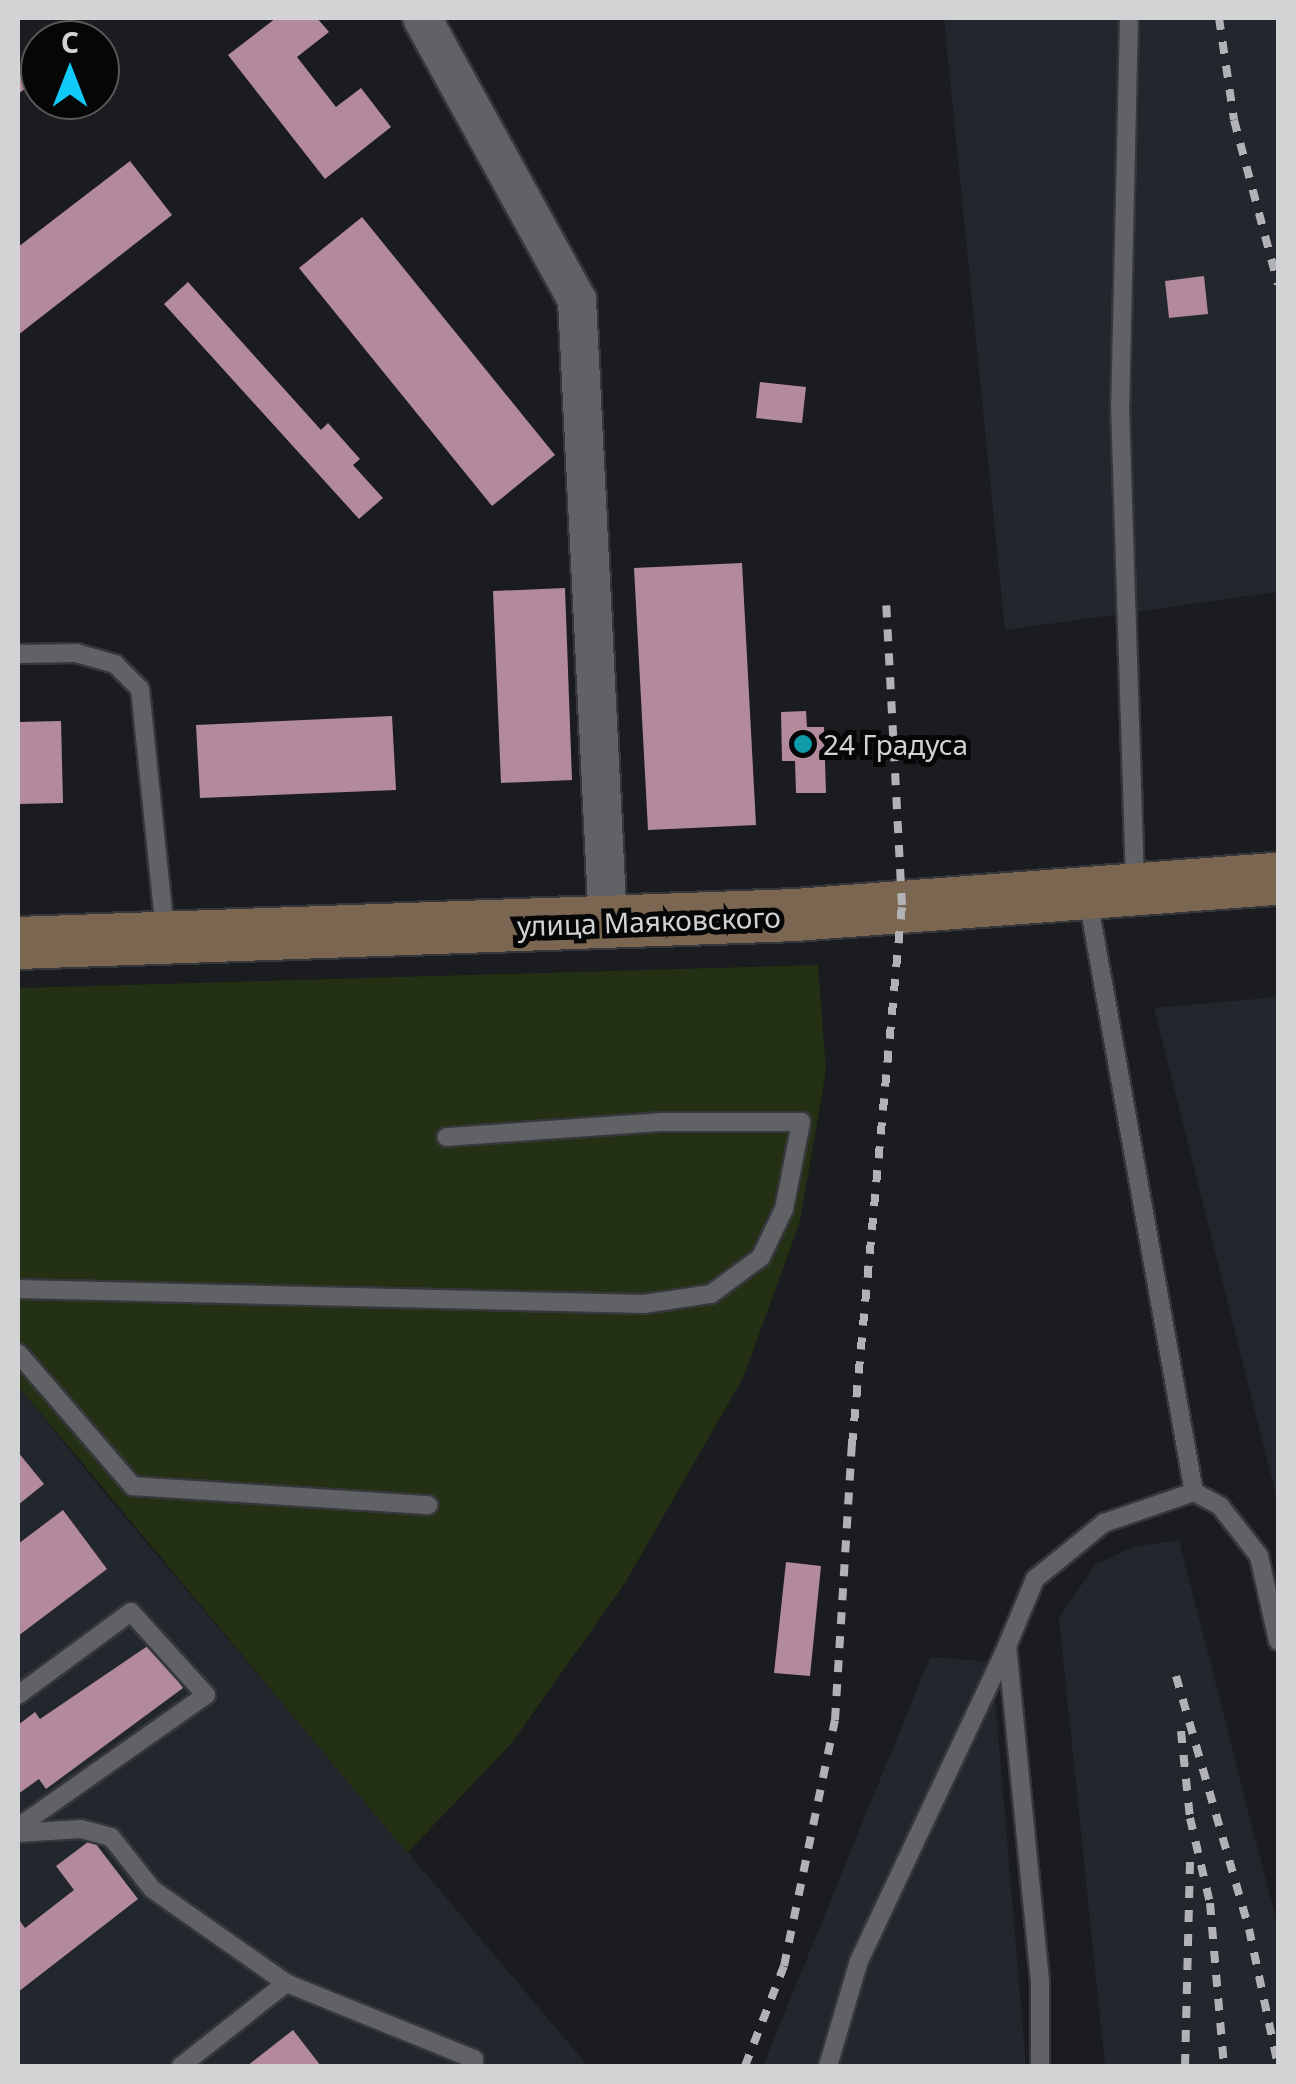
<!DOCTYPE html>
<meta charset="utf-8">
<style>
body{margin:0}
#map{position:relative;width:1296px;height:2084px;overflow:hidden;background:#1a1c1f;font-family:"Noto Sans",sans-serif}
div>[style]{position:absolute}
.built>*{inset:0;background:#22262d}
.green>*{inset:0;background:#233013}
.building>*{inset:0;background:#b38a9b}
.roads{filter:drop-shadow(2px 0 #36373a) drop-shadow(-2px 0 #36373a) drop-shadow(0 2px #36373a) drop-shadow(0 -2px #36373a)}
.lane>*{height:18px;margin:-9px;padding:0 9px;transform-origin:9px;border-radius:9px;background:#606266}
.street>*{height:38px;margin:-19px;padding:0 19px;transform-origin:19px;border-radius:19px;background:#606266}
.secondary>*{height:52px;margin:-26px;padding:0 26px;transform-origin:26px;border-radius:26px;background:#7b6651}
.rail>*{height:8px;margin-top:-4px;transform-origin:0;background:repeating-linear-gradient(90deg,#b1b2b5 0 12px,transparent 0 24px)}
.dots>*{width:28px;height:28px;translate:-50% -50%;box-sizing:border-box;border:5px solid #060607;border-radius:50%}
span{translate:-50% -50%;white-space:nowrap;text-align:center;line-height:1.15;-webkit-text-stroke:10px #060607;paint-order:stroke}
.poi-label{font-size:28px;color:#d2d3d5}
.left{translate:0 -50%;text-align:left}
.street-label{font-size:28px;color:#d2d3d5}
.frame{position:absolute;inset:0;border:20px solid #d2d3d5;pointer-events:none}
.north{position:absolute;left:20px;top:20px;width:100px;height:100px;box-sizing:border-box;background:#060607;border:2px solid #585859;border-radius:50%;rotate:0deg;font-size:28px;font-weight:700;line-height:40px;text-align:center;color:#d2d3d5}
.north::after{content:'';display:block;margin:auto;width:35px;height:45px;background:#0fcafa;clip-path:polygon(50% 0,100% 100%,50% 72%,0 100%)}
</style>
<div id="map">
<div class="built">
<div style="clip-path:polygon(944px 18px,1278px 18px,1278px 592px,1005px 630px)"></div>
<div style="clip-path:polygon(1278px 997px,1278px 1503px,1154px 1008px)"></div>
<div style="clip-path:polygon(18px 1386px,97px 1484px,588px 2066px,18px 2066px)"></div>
<div style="clip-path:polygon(1179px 1540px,1278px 1928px,1278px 2066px,1105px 2066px,1059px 1618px,1095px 1565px,1132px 1547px)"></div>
<div style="clip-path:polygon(930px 1657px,992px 1662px,1026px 2066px,763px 2066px)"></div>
</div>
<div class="green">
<div style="clip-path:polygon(818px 965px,826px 1070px,800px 1222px,743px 1378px,625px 1583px,511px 1744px,407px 1853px,18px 1386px,18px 988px)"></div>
</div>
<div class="building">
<div style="clip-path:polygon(276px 18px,317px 18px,329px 32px,297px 57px,336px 107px,361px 88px,391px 127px,325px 179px,228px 55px)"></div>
<div style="clip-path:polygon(18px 67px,31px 84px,18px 94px)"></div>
<div style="clip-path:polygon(130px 161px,172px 215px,18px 335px,18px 247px)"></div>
<div style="clip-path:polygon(362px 217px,555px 455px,492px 506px,299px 268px)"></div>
<div style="clip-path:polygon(1204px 276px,1208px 314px,1169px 318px,1165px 281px)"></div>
<div style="clip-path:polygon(188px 282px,321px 430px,328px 423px,360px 459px,353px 465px,383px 498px,359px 519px,164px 304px)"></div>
<div style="clip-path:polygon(760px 382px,806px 387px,802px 423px,756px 418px)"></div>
<div style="clip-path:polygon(742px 563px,756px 825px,648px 830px,634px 568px)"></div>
<div style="clip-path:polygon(565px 588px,572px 780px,501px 783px,493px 591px)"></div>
<div style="clip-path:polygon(806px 711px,807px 727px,824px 727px,826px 793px,796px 793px,795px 761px,782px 761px,781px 712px)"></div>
<div style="clip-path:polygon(392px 716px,396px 790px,200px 798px,196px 725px)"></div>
<div style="clip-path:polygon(61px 721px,63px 803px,18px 804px,18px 722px)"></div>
<div style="clip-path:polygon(18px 1452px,44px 1484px,18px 1505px)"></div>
<div style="clip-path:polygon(63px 1510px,107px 1569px,18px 1636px,18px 1544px)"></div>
<div style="clip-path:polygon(786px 1562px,821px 1566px,810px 1676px,774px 1673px)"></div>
<div style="clip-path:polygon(152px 1643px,183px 1688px,46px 1789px,39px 1779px,18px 1794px,18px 1725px,35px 1712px,40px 1719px)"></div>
<div style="clip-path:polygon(92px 1839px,138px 1899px,18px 1992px,18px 1918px,25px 1928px,74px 1890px,56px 1866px)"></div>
<div style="clip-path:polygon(293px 2030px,321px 2066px,247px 2066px)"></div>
</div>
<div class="roads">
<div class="lane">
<div style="left:1129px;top:18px;width:387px;rotate:91.3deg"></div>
<div style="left:1120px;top:405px;width:479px;rotate:88.2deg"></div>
<div style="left:18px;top:654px;width:58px;rotate:-1deg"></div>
<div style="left:76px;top:653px;width:41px;rotate:15.8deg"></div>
<div style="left:115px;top:664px;width:35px;rotate:45deg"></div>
<div style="left:140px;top:689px;width:245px;rotate:84.1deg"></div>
<div style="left:1088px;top:899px;width:602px;rotate:79.87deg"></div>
<div style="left:18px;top:1289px;width:626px;rotate:1.37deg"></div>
<div style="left:644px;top:1304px;width:68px;rotate:-8.5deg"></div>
<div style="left:711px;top:1294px;width:62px;rotate:-36.5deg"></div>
<div style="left:761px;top:1257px;width:53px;rotate:-64.4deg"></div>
<div style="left:784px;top:1209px;width:89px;rotate:-78.9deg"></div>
<div style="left:801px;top:1122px;width:140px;rotate:180deg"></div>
<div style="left:661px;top:1122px;width:215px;rotate:176deg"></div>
<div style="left:18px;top:1353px;width:176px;rotate:49.2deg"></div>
<div style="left:133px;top:1486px;width:296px;rotate:3.7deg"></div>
<div style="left:18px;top:1695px;width:140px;rotate:-36.3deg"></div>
<div style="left:131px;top:1612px;width:112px;rotate:47.9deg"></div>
<div style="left:206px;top:1695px;width:230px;rotate:144.9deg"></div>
<div style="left:18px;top:1833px;width:63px;rotate:-3.6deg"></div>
<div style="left:81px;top:1829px;width:31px;rotate:15deg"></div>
<div style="left:111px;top:1837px;width:66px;rotate:51.7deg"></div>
<div style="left:152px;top:1889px;width:164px;rotate:35deg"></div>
<div style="left:181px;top:2066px;width:134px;rotate:-38.3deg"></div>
<div style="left:286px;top:1983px;width:203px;rotate:22deg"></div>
<div style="left:474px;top:2059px;width:7px;rotate:90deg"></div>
<div style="left:828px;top:2066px;width:109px;rotate:-73.6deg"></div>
<div style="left:859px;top:1961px;width:348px;rotate:-64.8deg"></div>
<div style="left:1040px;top:2066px;width:85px;rotate:-90deg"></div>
<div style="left:1040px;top:1981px;width:337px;rotate:-95.6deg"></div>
<div style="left:1007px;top:1646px;width:73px;rotate:-67.3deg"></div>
<div style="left:1035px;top:1579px;width:89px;rotate:-39.1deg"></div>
<div style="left:1104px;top:1523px;width:95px;rotate:-19deg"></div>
<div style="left:1194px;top:1492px;width:30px;rotate:28deg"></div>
<div style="left:1220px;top:1506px;width:63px;rotate:52deg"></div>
<div style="left:1259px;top:1556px;width:87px;rotate:77.4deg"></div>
</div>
<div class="street">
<div style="left:422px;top:18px;width:322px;rotate:61.2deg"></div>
<div style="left:577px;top:300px;width:625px;rotate:87.16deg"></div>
</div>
<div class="secondary">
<div style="left:18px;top:943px;width:778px;rotate:-2.06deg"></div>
<div style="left:795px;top:915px;width:484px;rotate:-4.3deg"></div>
</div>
</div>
<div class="rail">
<div style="left:1219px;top:18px;width:103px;rotate:81.6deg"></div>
<div style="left:1234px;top:120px;width:170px;rotate:75deg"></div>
<div style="left:1176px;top:1676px;width:263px;rotate:73.9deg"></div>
<div style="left:1249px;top:1929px;width:140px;rotate:78deg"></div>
<div style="left:1181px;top:1731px;width:87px;rotate:84.1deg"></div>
<div style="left:1190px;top:1818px;width:87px;rotate:76.8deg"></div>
<div style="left:1210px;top:1903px;width:164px;rotate:85.1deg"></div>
<div style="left:745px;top:2066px;width:107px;rotate:-68.7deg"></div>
<div style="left:784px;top:1966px;width:251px;rotate:-78.3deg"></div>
<div style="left:835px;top:1720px;width:276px;rotate:-86.5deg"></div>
<div style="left:852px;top:1445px;width:542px;rotate:-84.71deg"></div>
<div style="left:902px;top:905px;width:306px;rotate:-93deg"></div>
<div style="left:1185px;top:2066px;width:208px;rotate:-88.6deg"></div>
</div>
<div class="dots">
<div style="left:803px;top:744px;background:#0f9aa8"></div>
</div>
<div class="poi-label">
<span class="left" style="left:823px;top:744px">24 Градуса</span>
</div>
<div class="street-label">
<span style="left:649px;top:921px;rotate:-2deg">улица Маяковского</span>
</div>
<div class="frame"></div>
<div class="north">С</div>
</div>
